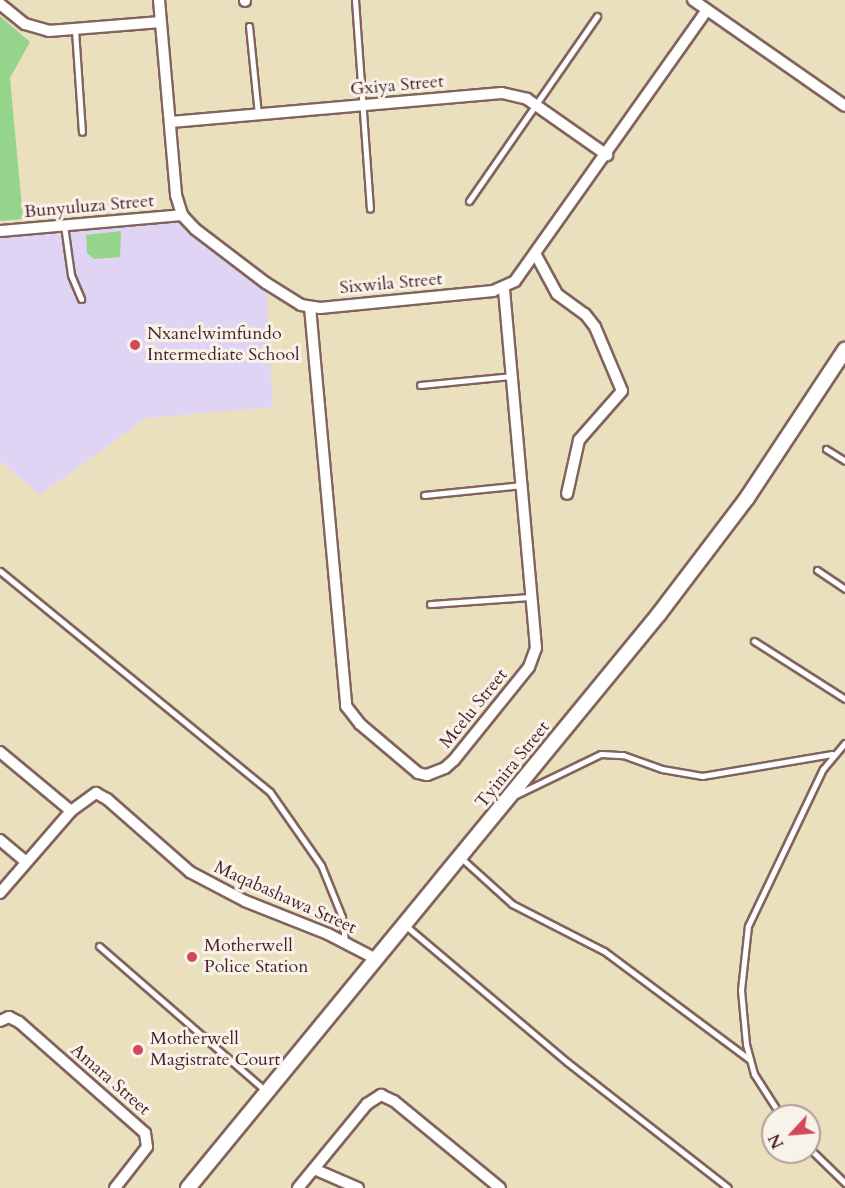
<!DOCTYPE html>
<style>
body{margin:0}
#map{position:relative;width:845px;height:1188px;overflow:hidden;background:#eae0be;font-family:Cardo,serif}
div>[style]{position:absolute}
.built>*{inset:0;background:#e0d4f4}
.green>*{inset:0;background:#94d48b}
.roads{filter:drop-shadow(2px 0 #82635e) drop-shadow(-2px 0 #82635e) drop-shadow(0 2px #82635e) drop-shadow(0 -2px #82635e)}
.service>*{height:5px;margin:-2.5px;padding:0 2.5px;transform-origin:2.5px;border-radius:2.5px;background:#fff}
.minor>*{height:10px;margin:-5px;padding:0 5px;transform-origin:5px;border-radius:5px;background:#fff}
.tertiary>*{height:14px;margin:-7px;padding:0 7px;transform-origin:7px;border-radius:7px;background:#fff}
.dots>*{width:16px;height:16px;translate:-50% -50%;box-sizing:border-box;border:3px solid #f7f3e8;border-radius:50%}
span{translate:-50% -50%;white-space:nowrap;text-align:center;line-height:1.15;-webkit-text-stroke:6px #f7f3e8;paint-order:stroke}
.street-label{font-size:18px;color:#4a1f2b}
.poi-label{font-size:18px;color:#4a1f2b}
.left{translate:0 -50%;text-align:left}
.north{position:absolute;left:761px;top:1104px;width:60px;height:60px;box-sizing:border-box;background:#f7f3e8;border:2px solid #b29e9c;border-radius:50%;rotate:244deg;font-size:16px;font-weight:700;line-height:24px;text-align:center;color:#4a1f2b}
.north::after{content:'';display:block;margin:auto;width:21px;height:27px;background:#d1495b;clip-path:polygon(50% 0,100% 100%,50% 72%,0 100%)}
</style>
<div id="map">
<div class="built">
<div style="clip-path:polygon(182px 215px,266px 283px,273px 407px,146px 418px,40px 495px,0 461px,0 231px)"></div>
</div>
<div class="green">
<div style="clip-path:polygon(0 16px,30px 42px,10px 78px,23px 219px,0 221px)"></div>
<div style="clip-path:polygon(121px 231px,120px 257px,94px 259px,87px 253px,86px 235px)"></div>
</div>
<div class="roads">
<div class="service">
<div style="left:355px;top:0;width:209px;rotate:85.9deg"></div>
<div style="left:249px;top:26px;width:88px;rotate:84.2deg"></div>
<div style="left:75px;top:30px;width:102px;rotate:86.1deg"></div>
<div style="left:469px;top:201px;width:225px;rotate:-55.3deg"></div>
<div style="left:64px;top:225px;width:50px;rotate:82deg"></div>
<div style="left:71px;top:275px;width:26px;rotate:67deg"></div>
<div style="left:420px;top:385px;width:91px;rotate:-5.6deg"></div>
<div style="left:826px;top:449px;width:22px;rotate:32deg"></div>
<div style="left:424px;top:495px;width:99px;rotate:-5.8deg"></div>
<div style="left:817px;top:570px;width:34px;rotate:34deg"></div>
<div style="left:0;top:571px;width:349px;rotate:39.3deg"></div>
<div style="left:270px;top:792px;width:89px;rotate:55.1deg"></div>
<div style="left:321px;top:865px;width:56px;rotate:68deg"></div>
<div style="left:342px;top:917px;width:26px;rotate:83deg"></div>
<div style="left:430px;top:604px;width:101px;rotate:-4deg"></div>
<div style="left:754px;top:641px;width:108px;rotate:32.5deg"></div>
<div style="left:516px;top:795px;width:94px;rotate:-25.8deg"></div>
<div style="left:601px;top:754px;width:22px;rotate:3deg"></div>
<div style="left:623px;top:755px;width:41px;rotate:19.7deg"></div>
<div style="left:662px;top:769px;width:41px;rotate:9.9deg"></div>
<div style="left:702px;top:776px;width:132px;rotate:-9.6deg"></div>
<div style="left:460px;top:857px;width:70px;rotate:42.1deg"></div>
<div style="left:512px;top:904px;width:103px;rotate:27.1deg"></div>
<div style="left:604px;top:951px;width:181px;rotate:36.7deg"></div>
<div style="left:406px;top:926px;width:211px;rotate:40.2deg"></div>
<div style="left:567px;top:1062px;width:204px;rotate:38deg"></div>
<div style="left:99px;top:946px;width:221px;rotate:41deg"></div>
<div style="left:781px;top:1116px;width:50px;rotate:-122.7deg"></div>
<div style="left:754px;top:1074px;width:31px;rotate:-105deg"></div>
<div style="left:746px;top:1044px;width:54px;rotate:-95.3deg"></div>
<div style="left:741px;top:990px;width:64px;rotate:-83.8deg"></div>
<div style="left:748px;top:926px;width:174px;rotate:-64.5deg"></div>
<div style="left:823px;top:769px;width:34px;rotate:-50deg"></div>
<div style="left:809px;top:1148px;width:50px;rotate:44.2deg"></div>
</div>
<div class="minor">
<div style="left:159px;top:0;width:196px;rotate:85deg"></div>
<div style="left:176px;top:195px;width:21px;rotate:73deg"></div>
<div style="left:182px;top:215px;width:19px;rotate:47deg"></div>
<div style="left:195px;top:229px;width:89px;rotate:37.3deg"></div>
<div style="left:266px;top:283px;width:41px;rotate:32.2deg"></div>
<div style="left:301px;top:305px;width:19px;rotate:9deg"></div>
<div style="left:320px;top:308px;width:174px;rotate:-5.6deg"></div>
<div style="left:493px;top:291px;width:24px;rotate:-24deg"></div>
<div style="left:515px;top:281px;width:332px;rotate:-54.7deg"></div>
<div style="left:245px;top:0;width:1px;rotate:90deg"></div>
<div style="left:693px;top:0;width:185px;rotate:34.9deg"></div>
<div style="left:0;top:4px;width:32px;rotate:39deg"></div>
<div style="left:25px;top:24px;width:25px;rotate:16deg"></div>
<div style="left:49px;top:31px;width:112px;rotate:-4.6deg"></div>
<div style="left:171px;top:122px;width:332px;rotate:-5deg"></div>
<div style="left:502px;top:93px;width:26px;rotate:13deg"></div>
<div style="left:527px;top:99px;width:98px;rotate:35deg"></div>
<div style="left:0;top:231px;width:183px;rotate:-5deg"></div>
<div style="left:536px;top:255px;width:44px;rotate:61.7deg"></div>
<div style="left:557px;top:294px;width:34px;rotate:36deg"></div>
<div style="left:585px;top:314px;width:16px;rotate:52deg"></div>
<div style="left:595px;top:327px;width:69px;rotate:67.1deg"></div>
<div style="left:622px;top:391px;width:65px;rotate:131.3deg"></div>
<div style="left:579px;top:440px;width:55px;rotate:102.5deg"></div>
<div style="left:310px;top:307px;width:401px;rotate:84.8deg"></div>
<div style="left:346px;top:706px;width:23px;rotate:52deg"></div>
<div style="left:360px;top:724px;width:76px;rotate:40.2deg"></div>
<div style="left:418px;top:773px;width:9px;rotate:13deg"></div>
<div style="left:427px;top:775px;width:19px;rotate:-21deg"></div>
<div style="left:445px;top:768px;width:12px;rotate:-42deg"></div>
<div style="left:454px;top:760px;width:119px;rotate:-51.1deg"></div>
<div style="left:529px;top:667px;width:20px;rotate:-70deg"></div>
<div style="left:536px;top:648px;width:360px;rotate:-95.1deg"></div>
<div style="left:0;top:752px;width:92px;rotate:39.7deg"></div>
<div style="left:0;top:840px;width:34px;rotate:40deg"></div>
<div style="left:0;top:893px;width:108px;rotate:-49.1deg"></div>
<div style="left:71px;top:811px;width:31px;rotate:-36deg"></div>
<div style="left:96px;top:793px;width:13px;rotate:29deg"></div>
<div style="left:107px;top:799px;width:111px;rotate:41.3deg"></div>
<div style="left:190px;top:872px;width:62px;rotate:27.8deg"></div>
<div style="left:245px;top:901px;width:89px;rotate:21.7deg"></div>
<div style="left:328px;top:934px;width:54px;rotate:27.5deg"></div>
<div style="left:0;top:1021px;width:10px;rotate:-24deg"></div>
<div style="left:9px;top:1017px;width:11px;rotate:27deg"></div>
<div style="left:19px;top:1022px;width:168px;rotate:41.4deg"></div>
<div style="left:145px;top:1133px;width:14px;rotate:82deg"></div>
<div style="left:147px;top:1147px;width:52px;rotate:128deg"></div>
<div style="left:314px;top:1169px;width:48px;rotate:23.4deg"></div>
<div style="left:298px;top:1188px;width:109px;rotate:-50.6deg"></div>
<div style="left:367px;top:1104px;width:17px;rotate:-33deg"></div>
<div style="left:381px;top:1095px;width:14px;rotate:25deg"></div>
<div style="left:394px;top:1101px;width:137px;rotate:39.4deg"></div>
</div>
<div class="tertiary">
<div style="left:188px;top:1188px;width:743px;rotate:-50.63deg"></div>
<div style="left:659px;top:614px;width:146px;rotate:-52.8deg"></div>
<div style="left:747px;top:498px;width:178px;rotate:-56.5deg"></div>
</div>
</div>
<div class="dots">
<div style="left:135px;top:345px;background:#d1495b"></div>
<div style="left:192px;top:957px;background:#d1495b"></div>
<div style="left:138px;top:1050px;background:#d1495b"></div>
</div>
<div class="street-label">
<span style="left:397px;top:86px;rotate:-5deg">Gxiya Street</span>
<span style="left:89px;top:207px;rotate:-5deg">Bunyuluza Street</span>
<span style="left:391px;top:284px;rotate:-5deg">Sixwila Street</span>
<span style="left:474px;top:709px;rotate:-51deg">Mcelu Street</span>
<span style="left:513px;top:765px;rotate:-51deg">Tyinira Street</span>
<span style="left:285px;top:898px;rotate:24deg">Maqabashawa Street</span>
<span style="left:110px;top:1080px;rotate:41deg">Amara Street</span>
</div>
<div class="poi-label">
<span class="left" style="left:147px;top:345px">Nxanelwimfundo<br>Intermediate School</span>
<span class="left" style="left:204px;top:957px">Motherwell<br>Police Station</span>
<span class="left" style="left:150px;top:1050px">Motherwell<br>Magistrate Court</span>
</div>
<div class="north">N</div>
</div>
